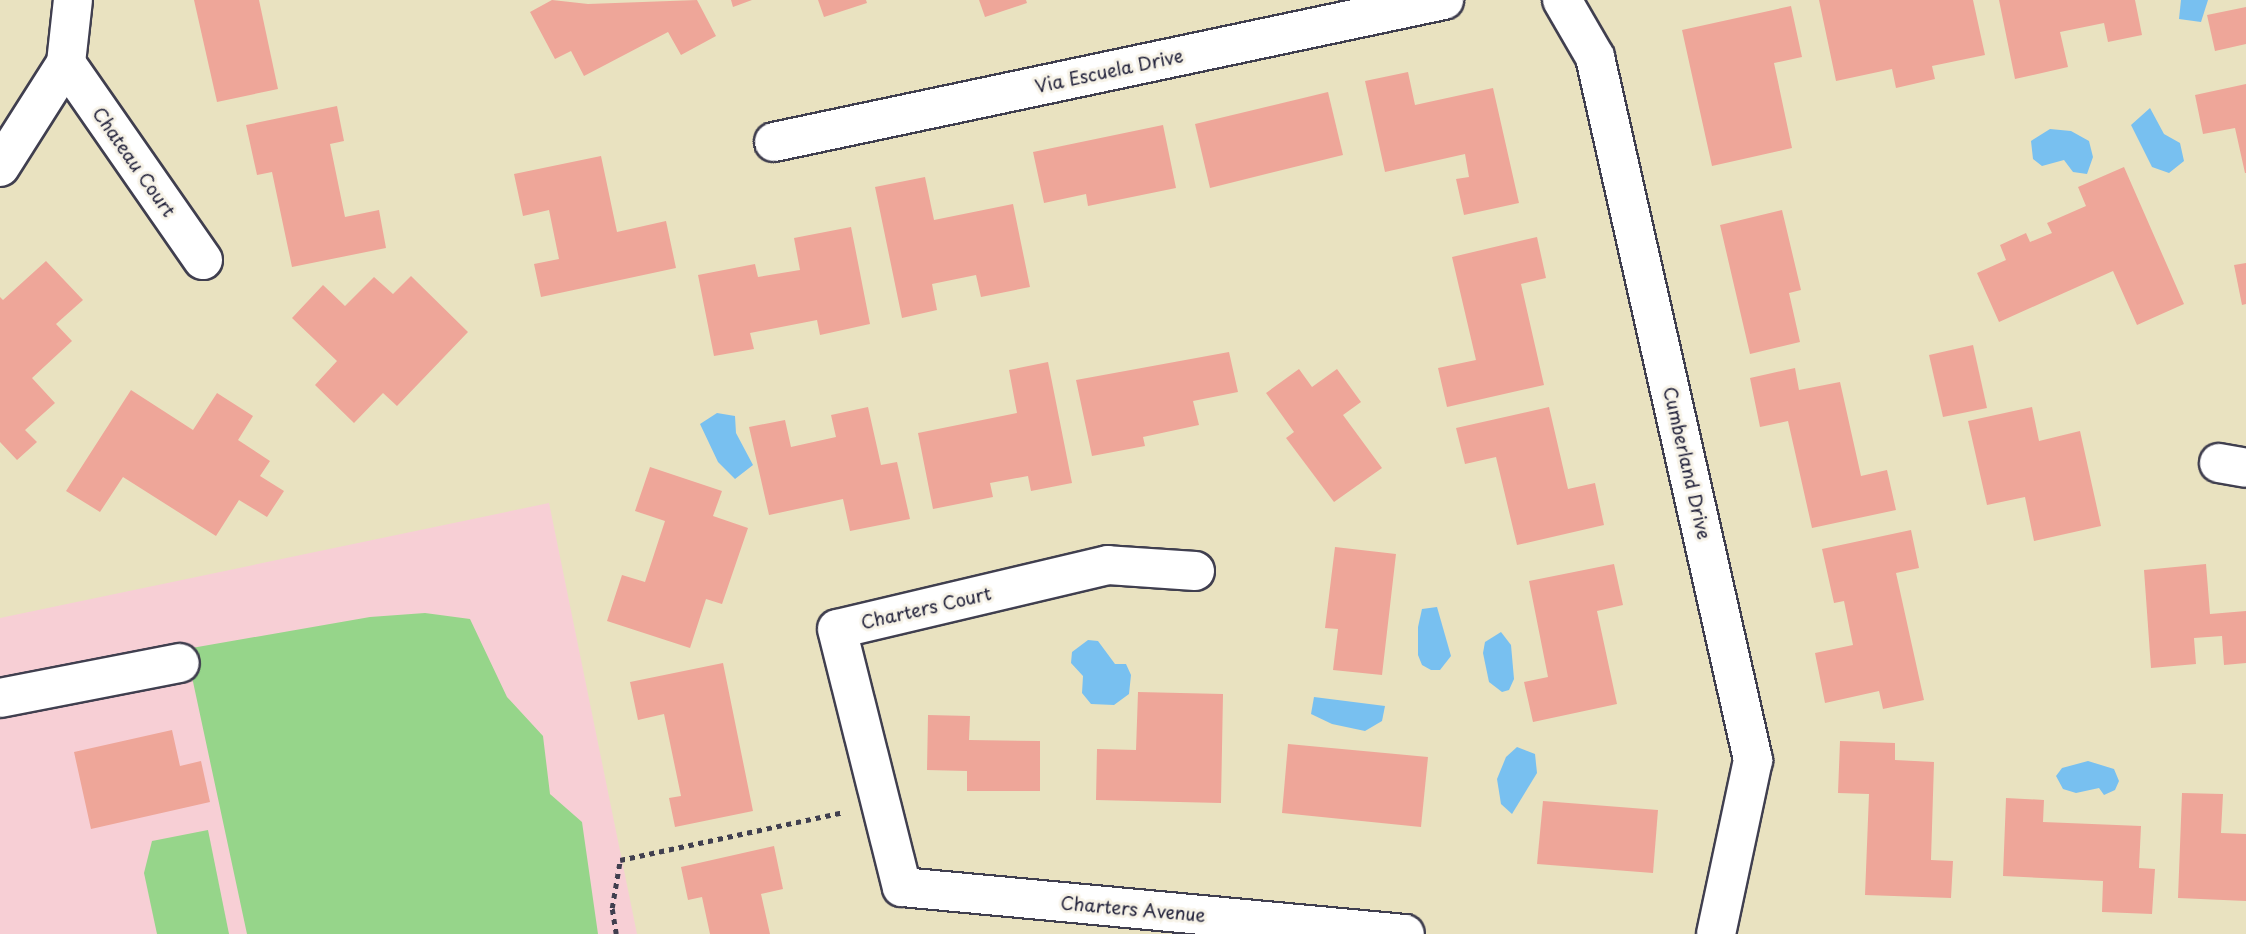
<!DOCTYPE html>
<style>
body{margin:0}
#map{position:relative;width:2246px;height:934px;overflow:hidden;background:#e9e2c0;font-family:"Playpen Sans",sans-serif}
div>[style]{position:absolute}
.built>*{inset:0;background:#f7cfd5}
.green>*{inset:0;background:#96d58a}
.water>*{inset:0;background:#78c0f0}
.building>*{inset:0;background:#eea699}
.path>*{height:4.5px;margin-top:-2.25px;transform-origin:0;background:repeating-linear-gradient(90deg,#403f4f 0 5px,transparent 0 10px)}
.roads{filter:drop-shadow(2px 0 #403f4f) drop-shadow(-2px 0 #403f4f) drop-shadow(0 2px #403f4f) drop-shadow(0 -2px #403f4f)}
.minor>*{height:38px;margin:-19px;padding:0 19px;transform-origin:19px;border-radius:19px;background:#fff}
span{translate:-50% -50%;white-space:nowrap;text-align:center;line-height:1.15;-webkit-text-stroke:6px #f7f3e8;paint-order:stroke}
.street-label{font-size:18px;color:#22223b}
</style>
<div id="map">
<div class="built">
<div style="clip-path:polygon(549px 503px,637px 934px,0 934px,0 618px)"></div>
</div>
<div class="green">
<div style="clip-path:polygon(425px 613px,470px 619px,507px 697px,543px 736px,550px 794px,582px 822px,598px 934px,247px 934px,186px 649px,370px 617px)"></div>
<div style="clip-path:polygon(208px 830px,229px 934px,157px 934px,144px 873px,152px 841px)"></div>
</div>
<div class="water">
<div style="clip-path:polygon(2181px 0,2208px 0,2201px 22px,2179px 19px)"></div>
<div style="clip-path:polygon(2150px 108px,2164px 134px,2180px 143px,2184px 161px,2169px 173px,2152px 167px,2131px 125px)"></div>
<div style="clip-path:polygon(2050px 129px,2071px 131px,2089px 141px,2093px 157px,2087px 174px,2073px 172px,2064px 160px,2042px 166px,2033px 159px,2031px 141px)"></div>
<div style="clip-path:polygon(717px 413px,735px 416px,736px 433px,753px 465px,735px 479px,718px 462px,700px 424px)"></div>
<div style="clip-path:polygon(1437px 607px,1451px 656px,1440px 670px,1431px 670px,1422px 665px,1418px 655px,1418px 627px,1422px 609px)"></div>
<div style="clip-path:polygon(1501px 632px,1511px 645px,1514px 679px,1509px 690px,1502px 692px,1489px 682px,1483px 653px,1485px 642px)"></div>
<div style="clip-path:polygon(1088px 640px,1098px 641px,1115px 664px,1126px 664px,1131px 675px,1129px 694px,1114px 705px,1091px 704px,1082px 693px,1083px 676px,1071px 663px,1072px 652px)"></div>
<div style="clip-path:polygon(1314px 697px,1385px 706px,1382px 721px,1365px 731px,1332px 724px,1311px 714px)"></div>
<div style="clip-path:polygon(1517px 747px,1535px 754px,1537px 773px,1512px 814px,1501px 804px,1497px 779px,1506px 757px)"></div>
<div style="clip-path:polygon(2088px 761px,2114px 769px,2119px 781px,2115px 790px,2104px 795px,2099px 788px,2076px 793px,2063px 789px,2056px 776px,2062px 768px)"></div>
</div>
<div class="building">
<div style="clip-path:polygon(194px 0,259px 0,278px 89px,217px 102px)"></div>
<div style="clip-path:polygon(552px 0,588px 4px,697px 0,716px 36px,681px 55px,668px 32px,584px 76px,571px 51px,555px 59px,530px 12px)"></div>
<div style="clip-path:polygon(731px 0,752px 0,733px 7px)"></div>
<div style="clip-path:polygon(818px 0,866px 0,867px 3px,824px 17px)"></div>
<div style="clip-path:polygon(979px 0,1026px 0,1027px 3px,985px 17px)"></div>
<div style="clip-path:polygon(1819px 0,1973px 0,1985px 55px,1932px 66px,1935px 79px,1896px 88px,1892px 69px,1836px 81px)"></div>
<div style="clip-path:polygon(1999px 0,2135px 0,2142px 35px,2108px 42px,2104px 23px,2060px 32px,2068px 67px,2015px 79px)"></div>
<div style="clip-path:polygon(1791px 6px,1802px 57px,1774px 63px,1792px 148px,1712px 166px,1682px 30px)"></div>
<div style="clip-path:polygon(2246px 7px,2246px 44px,2215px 51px,2207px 15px)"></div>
<div style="clip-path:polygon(1408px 72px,1415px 105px,1493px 88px,1519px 203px,1464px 215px,1456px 179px,1469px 177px,1465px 154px,1385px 172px,1365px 81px)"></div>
<div style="clip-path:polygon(2246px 84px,2246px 173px,2245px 173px,2235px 128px,2203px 134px,2195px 95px)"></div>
<div style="clip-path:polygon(1328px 92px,1343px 155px,1210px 188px,1195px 124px)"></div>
<div style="clip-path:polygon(337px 106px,344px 141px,330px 144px,345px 217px,379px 210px,386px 248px,292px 267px,272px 172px,257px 175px,246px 125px)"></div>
<div style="clip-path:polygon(1163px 125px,1176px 188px,1088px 206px,1086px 194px,1044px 203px,1033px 152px)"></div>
<div style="clip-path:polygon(601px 156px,617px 232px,666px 221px,676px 268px,541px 297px,534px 264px,559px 259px,549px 210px,523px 216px,514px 174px)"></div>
<div style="clip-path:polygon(2124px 167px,2184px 304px,2137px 325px,2113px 271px,1999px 322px,1977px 273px,2006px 260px,2000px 245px,2026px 233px,2030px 242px,2052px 233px,2047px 223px,2086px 206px,2078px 187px)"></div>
<div style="clip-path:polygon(925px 177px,934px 220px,1013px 204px,1030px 287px,981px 297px,976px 275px,932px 284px,937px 310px,902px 318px,875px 187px)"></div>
<div style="clip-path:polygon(1782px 210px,1801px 290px,1789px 293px,1800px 342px,1750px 354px,1720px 225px)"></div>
<div style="clip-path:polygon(851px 227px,870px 324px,820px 335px,817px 320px,750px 333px,754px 349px,714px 356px,698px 275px,755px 264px,758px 277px,800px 270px,794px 238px)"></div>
<div style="clip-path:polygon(1537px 237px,1546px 278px,1521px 284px,1544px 385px,1447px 407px,1438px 368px,1476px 360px,1452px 257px)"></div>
<div style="clip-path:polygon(46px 261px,83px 300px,56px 324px,72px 341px,32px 378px,55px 403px,25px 430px,37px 442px,17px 460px,0 442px,0 297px,3px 300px)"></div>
<div style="clip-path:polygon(2246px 263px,2246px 304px,2242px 305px,2234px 265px)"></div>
<div style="clip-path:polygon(411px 276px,468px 332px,397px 406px,383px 393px,354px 423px,315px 385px,337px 361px,292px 318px,323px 285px,345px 306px,374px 277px,393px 294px)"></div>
<div style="clip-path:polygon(1973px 345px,1987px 408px,1943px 417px,1929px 355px)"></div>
<div style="clip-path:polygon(1229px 352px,1238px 392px,1193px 401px,1199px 425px,1143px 437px,1145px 446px,1092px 456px,1076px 380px)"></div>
<div style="clip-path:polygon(1048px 362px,1072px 483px,1031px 491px,1028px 476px,990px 483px,993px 497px,933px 509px,918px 433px,1017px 413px,1009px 370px)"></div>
<div style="clip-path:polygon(1795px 368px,1799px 390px,1840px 382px,1861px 476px,1887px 470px,1896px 510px,1812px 528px,1788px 421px,1760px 427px,1750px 378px)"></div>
<div style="clip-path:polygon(1299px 369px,1312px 387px,1337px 369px,1361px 402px,1343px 415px,1382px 468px,1334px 502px,1286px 438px,1294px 432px,1266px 393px)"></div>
<div style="clip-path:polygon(131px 390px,193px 430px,217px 393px,253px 416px,238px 440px,270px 461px,260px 476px,284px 491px,267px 517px,239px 500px,216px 536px,123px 477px,100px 512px,66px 491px)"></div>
<div style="clip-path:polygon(868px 407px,881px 465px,897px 462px,910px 519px,850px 531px,843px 499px,769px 515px,749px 427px,785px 420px,791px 447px,836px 437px,831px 415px)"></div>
<div style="clip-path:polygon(1549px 407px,1568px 489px,1595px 483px,1604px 525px,1517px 545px,1496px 457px,1465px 464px,1456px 428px)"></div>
<div style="clip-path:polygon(2032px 407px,2039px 441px,2080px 431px,2101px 526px,2034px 541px,2025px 497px,1987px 505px,1968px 421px)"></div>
<div style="clip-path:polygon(650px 467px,722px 491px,713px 516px,748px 528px,722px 604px,706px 599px,690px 648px,607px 621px,622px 575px,645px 582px,665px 521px,635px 511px)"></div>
<div style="clip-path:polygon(1911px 530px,1919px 568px,1896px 573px,1924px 700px,1883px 709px,1879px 691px,1825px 703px,1815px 653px,1853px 645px,1844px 601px,1834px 603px,1822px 549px)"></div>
<div style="clip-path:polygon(1335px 547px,1396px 554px,1382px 675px,1333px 670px,1338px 629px,1325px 628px)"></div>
<div style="clip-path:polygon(1614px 564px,1623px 605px,1597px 611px,1617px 704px,1533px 722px,1524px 682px,1548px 677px,1529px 581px)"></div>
<div style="clip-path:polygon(2206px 564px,2210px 614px,2246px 611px,2246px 663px,2224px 665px,2222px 636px,2194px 638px,2196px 664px,2151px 668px,2144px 570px)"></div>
<div style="clip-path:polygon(723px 663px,753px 811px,675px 827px,669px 798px,681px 796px,664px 714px,638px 720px,630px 682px)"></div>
<div style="clip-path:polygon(1138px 692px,1223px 694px,1221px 803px,1096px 800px,1097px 749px,1136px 750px)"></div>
<div style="clip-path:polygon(928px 715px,970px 716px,969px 740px,1040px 741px,1040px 791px,967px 791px,967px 771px,927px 770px)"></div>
<div style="clip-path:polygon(172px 730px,180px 766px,201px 761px,210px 802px,91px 829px,74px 752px)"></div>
<div style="clip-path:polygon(1840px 741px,1895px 743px,1895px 760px,1934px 762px,1931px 860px,1953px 861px,1951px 898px,1865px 895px,1869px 794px,1838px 793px)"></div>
<div style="clip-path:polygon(1288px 744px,1428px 757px,1421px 827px,1282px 813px)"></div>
<div style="clip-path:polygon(2182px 793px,2223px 794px,2221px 833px,2246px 834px,2246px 901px,2178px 898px)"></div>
<div style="clip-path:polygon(2006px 798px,2044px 800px,2043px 822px,2141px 826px,2139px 868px,2155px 869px,2152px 914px,2102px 912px,2103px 881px,2003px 876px)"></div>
<div style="clip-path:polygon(1543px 801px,1658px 810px,1653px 873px,1537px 864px)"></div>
<div style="clip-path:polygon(774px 846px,783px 889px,761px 894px,770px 934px,710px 934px,702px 897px,688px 900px,681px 867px)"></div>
</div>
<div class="path">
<div style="left:616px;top:934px;width:26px;rotate:-99deg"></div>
<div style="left:612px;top:908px;width:49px;rotate:-80.5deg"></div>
<div style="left:620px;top:860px;width:228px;rotate:-12.1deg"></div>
</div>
<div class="roads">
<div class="minor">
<div style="left:1562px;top:0;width:66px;rotate:59.9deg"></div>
<div style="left:1595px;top:57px;width:721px;rotate:77.33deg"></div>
<div style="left:1753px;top:760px;width:178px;rotate:102deg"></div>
<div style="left:66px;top:63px;width:240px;rotate:55.2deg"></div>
<div style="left:774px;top:142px;width:685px;rotate:-11.97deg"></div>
<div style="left:0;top:167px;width:123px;rotate:-57.6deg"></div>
<div style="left:66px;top:63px;width:63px;rotate:-83.7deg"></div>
<div style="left:2219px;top:463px;width:27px;rotate:10deg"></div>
<div style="left:1195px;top:571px;width:87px;rotate:-176.1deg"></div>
<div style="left:1108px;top:565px;width:278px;rotate:166.7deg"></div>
<div style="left:837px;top:629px;width:266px;rotate:75.9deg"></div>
<div style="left:902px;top:887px;width:505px;rotate:5.34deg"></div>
<div style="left:0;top:698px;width:183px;rotate:-11deg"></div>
</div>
</div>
<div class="street-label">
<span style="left:1109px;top:71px;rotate:-12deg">Via Escuela Drive</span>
<span style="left:134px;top:162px;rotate:55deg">Chateau Court</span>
<span style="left:1687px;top:463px;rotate:77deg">Cumberland Drive</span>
<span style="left:926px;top:608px;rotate:-13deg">Charters Court</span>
<span style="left:1133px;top:909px;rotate:5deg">Charters Avenue</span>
</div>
</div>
